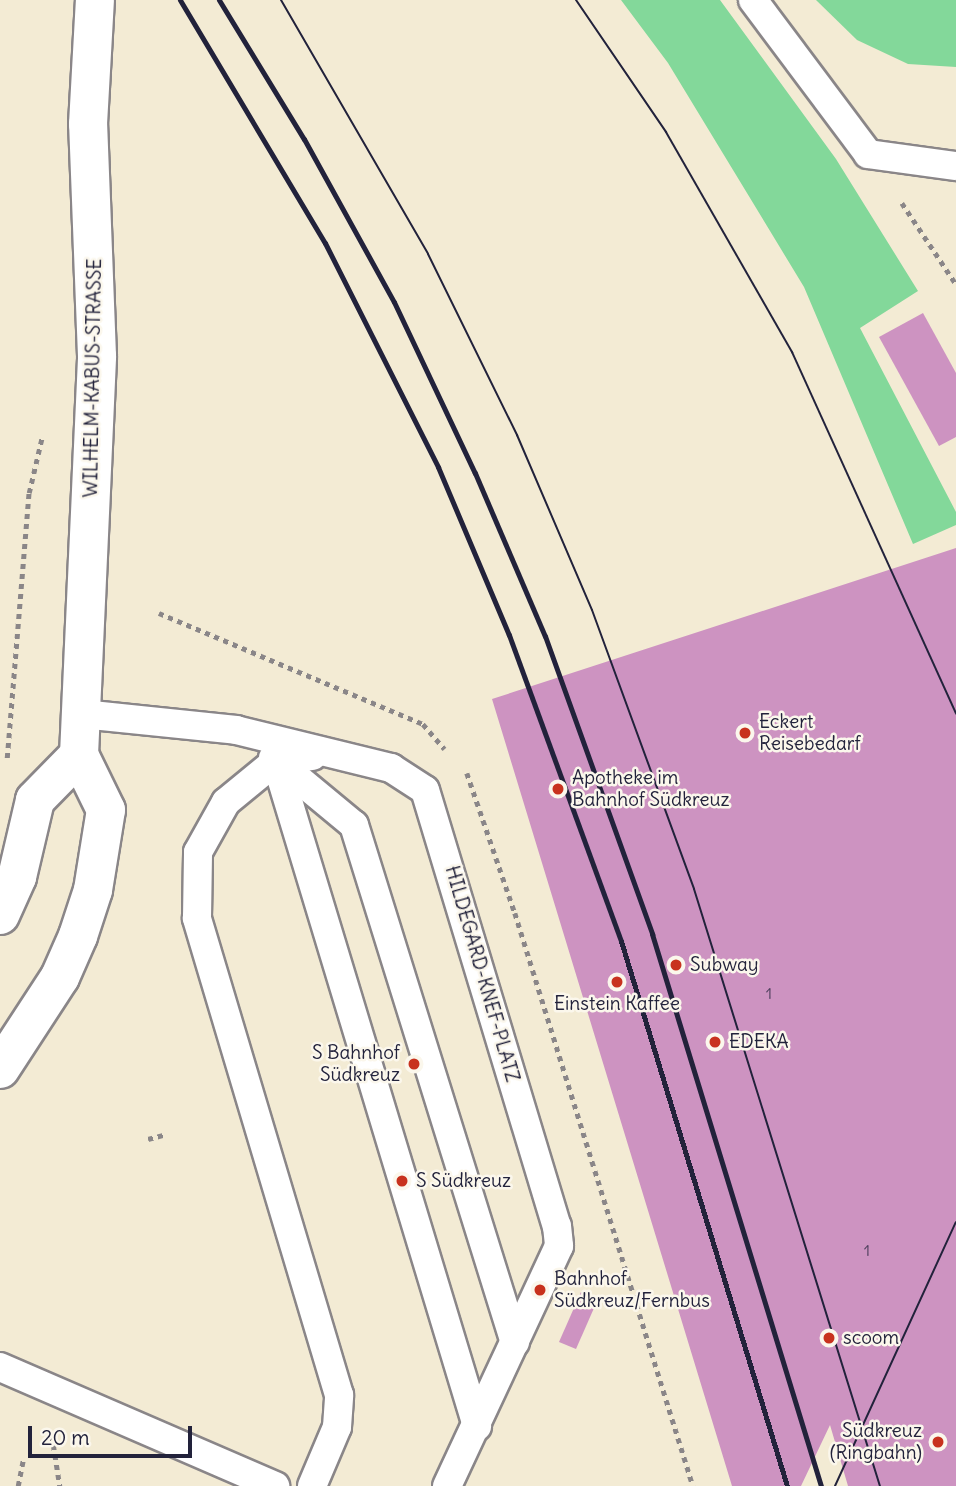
<!DOCTYPE html>
<meta charset="utf-8">
<style>
body{margin:0}
#map{position:relative;width:956px;height:1486px;overflow:hidden;background:#f3ebd4;font-family:Delius,sans-serif}
div>[style]{position:absolute}
.green>*{inset:0;background:#83d89a}
.building>*{inset:0;background:#cd93c1}
.path>*{height:4.5px;margin-top:-2.25px;transform-origin:0;background:repeating-linear-gradient(90deg,#8a8688 0 5px,transparent 0 10px)}
.roads{filter:drop-shadow(2px 0 #8a8688) drop-shadow(-2px 0 #8a8688) drop-shadow(0 2px #8a8688) drop-shadow(0 -2px #8a8688)}
.lane>*{height:28px;margin:-14px;padding:0 14px;transform-origin:14px;border-radius:14px;background:#fff}
.secondary>*{height:38px;margin:-19px;padding:0 19px;transform-origin:19px;border-radius:19px;background:#fff}
.tram>*{height:2px;margin:-1px;padding:0 1px;transform-origin:1px;border-radius:1px;background:#22223b}
.rail>*{height:5px;margin:-2.5px;padding:0 2.5px;transform-origin:2.5px;border-radius:2.5px;background:#22223b}
.dots>*{width:19px;height:19px;translate:-50% -50%;box-sizing:border-box;border:4px solid #fbf7ec;border-radius:50%}
span{translate:-50% -50%;white-space:nowrap;text-align:center;line-height:1.15;-webkit-text-stroke:5px #fbf7ec;paint-order:stroke}
.number-label{font-size:16px;color:#4d3e5c}
.number-label span{-webkit-text-stroke-width:0}
.street-label{font-size:19px;color:#22223b}
.poi-label{font-size:19px;color:#22223b}
.left{translate:0 -50%;text-align:left}
.right{translate:-100% -50%;text-align:right}
.scale{position:absolute;left:28px;top:1426px;width:164px;height:32px;box-sizing:border-box;border:4px solid #22223b;border-top:0;padding-left:9px;font-size:21px;line-height:24px;white-space:nowrap;color:#22223b;-webkit-text-stroke:5px #fbf7ec;paint-order:stroke}
</style>
<div id="map">
<div class="green">
<div style="clip-path:polygon(621px 0,720px 0,836px 159px,918px 291px,860px 328px,956px 512px,956px 525px,913px 544px,804px 287px,668px 63px)"></div>
<div style="clip-path:polygon(816px 0,956px 0,956px 67px,908px 64px,857px 40px)"></div>
</div>
<div class="building">
<div style="clip-path:polygon(923px 313px,956px 373px,956px 437px,939px 446px,879px 337px)"></div>
<div style="clip-path:polygon(956px 548px,956px 1486px,848px 1486px,830px 1425px,801px 1486px,732px 1486px,492px 699px)"></div>
<div style="clip-path:polygon(581px 1292px,598px 1299px,576px 1349px,559px 1342px)"></div>
</div>
<div class="path">
<div style="left:902px;top:203px;width:97px;rotate:56.3deg"></div>
<div style="left:159px;top:613px;width:286px;rotate:22.8deg"></div>
<div style="left:423px;top:724px;width:33px;rotate:49deg"></div>
<div style="left:7px;top:758px;width:266px;rotate:-85.3deg"></div>
<div style="left:29px;top:493px;width:57px;rotate:-76.9deg"></div>
<div style="left:467px;top:773px;width:148px;rotate:71.1deg"></div>
<div style="left:515px;top:913px;width:600px;rotate:72.74deg"></div>
<div style="left:148px;top:1139px;width:16px;rotate:-15deg"></div>
<div style="left:52px;top:1435px;width:52px;rotate:81.1deg"></div>
<div style="left:18px;top:1486px;width:26px;rotate:-79deg"></div>
</div>
<div class="roads">
<div class="lane">
<div style="left:753px;top:0;width:192px;rotate:53.2deg"></div>
<div style="left:868px;top:154px;width:89px;rotate:7.8deg"></div>
<div style="left:82px;top:714px;width:155px;rotate:5.9deg"></div>
<div style="left:236px;top:730px;width:160px;rotate:13.8deg"></div>
<div style="left:391px;top:768px;width:40px;rotate:32.9deg"></div>
<div style="left:425px;top:790px;width:456px;rotate:73.2deg"></div>
<div style="left:557px;top:1226px;width:20px;rotate:84deg"></div>
<div style="left:559px;top:1246px;width:265px;rotate:115deg"></div>
<div style="left:273px;top:758px;width:105px;rotate:39.6deg"></div>
<div style="left:354px;top:825px;width:542px;rotate:72.73deg"></div>
<div style="left:276px;top:761px;width:695px;rotate:73.18deg"></div>
<div style="left:0;top:1367px;width:300px;rotate:23.4deg"></div>
<div style="left:312px;top:1486px;width:64px;rotate:-67deg"></div>
<div style="left:337px;top:1427px;width:32px;rotate:-86deg"></div>
<div style="left:339px;top:1395px;width:498px;rotate:-106.6deg"></div>
<div style="left:197px;top:918px;width:66px;rotate:-89.1deg"></div>
<div style="left:198px;top:852px;width:57px;rotate:-60.8deg"></div>
<div style="left:226px;top:802px;width:65px;rotate:-39.4deg"></div>
<div style="left:276px;top:761px;width:37px;rotate:-8deg"></div>
</div>
<div class="secondary">
<div style="left:0;top:915px;width:42px;rotate:-65.9deg"></div>
<div style="left:17px;top:877px;width:79px;rotate:-76.8deg"></div>
<div style="left:35px;top:800px;width:63px;rotate:-45.6deg"></div>
<div style="left:0;top:1069px;width:110px;rotate:-56.9deg"></div>
<div style="left:60px;top:977px;width:45px;rotate:-66.3deg"></div>
<div style="left:78px;top:936px;width:48px;rotate:-71.9deg"></div>
<div style="left:93px;top:890px;width:81px;rotate:-80.8deg"></div>
<div style="left:106px;top:810px;width:61px;rotate:-116.1deg"></div>
<div style="left:79px;top:755px;width:399px;rotate:-87.4deg"></div>
<div style="left:97px;top:356px;width:232px;rotate:-92.2deg"></div>
<div style="left:88px;top:124px;width:124px;rotate:-86.8deg"></div>
</div>
</div>
<div class="tram">
<div style="left:281px;top:0;width:293px;rotate:59.9deg"></div>
<div style="left:428px;top:254px;width:202px;rotate:63.8deg"></div>
<div style="left:517px;top:435px;width:190px;rotate:66.8deg"></div>
<div style="left:592px;top:610px;width:297px;rotate:69.9deg"></div>
<div style="left:694px;top:889px;width:625px;rotate:72.7deg"></div>
<div style="left:576px;top:0;width:160px;rotate:55.7deg"></div>
<div style="left:666px;top:132px;width:254px;rotate:60.2deg"></div>
<div style="left:792px;top:352px;width:397px;rotate:65.6deg"></div>
<div style="left:835px;top:1486px;width:290px;rotate:-65.4deg"></div>
</div>
<div class="rail">
<div style="left:180px;top:0;width:283px;rotate:59.2deg"></div>
<div style="left:325px;top:243px;width:251px;rotate:63.2deg"></div>
<div style="left:438px;top:467px;width:182px;rotate:67.1deg"></div>
<div style="left:509px;top:635px;width:326px;rotate:69.9deg"></div>
<div style="left:621px;top:941px;width:570px;rotate:73.06deg"></div>
<div style="left:219px;top:0;width:163px;rotate:58.6deg"></div>
<div style="left:304px;top:139px;width:186px;rotate:61.1deg"></div>
<div style="left:394px;top:302px;width:189px;rotate:64.7deg"></div>
<div style="left:475px;top:473px;width:177px;rotate:66.8deg"></div>
<div style="left:545px;top:636px;width:317px;rotate:70.2deg"></div>
<div style="left:652px;top:934px;width:577px;rotate:72.98deg"></div>
</div>
<div class="dots">
<div style="left:745px;top:733px;background:#c8321e"></div>
<div style="left:558px;top:789px;background:#c8321e"></div>
<div style="left:676px;top:965px;background:#c8321e"></div>
<div style="left:617px;top:982px;background:#c8321e"></div>
<div style="left:715px;top:1042px;background:#c8321e"></div>
<div style="left:414px;top:1064px;background:#c8321e"></div>
<div style="left:402px;top:1181px;background:#c8321e"></div>
<div style="left:540px;top:1290px;background:#c8321e"></div>
<div style="left:829px;top:1338px;background:#c8321e"></div>
<div style="left:938px;top:1442px;background:#c8321e"></div>
</div>
<div class="number-label">
<span style="left:769px;top:993px">1</span>
<span style="left:867px;top:1250px">1</span>
</div>
<div class="street-label">
<span style="left:93px;top:378px;rotate:-89deg">WILHELM-KABUS-STRASSE</span>
<span style="left:482px;top:974px;rotate:74deg">HILDEGARD-KNEF-PLATZ</span>
</div>
<div class="poi-label">
<span class="left" style="left:759px;top:733px">Eckert<br>Reisebedarf</span>
<span class="left" style="left:572px;top:789px">Apotheke im<br>Bahnhof Südkreuz</span>
<span class="left" style="left:690px;top:965px">Subway</span>
<span style="left:617px;top:1004px">Einstein Kaffee</span>
<span class="left" style="left:729px;top:1042px">EDEKA</span>
<span class="right" style="left:400px;top:1064px">S Bahnhof<br>Südkreuz</span>
<span class="left" style="left:416px;top:1181px">S Südkreuz</span>
<span class="left" style="left:554px;top:1290px">Bahnhof<br>Südkreuz/Fernbus</span>
<span class="left" style="left:843px;top:1338px">scoom</span>
<span class="right" style="left:922px;top:1442px">Südkreuz<br>(Ringbahn)</span>
</div>
<div class="scale">20 m</div>
</div>
